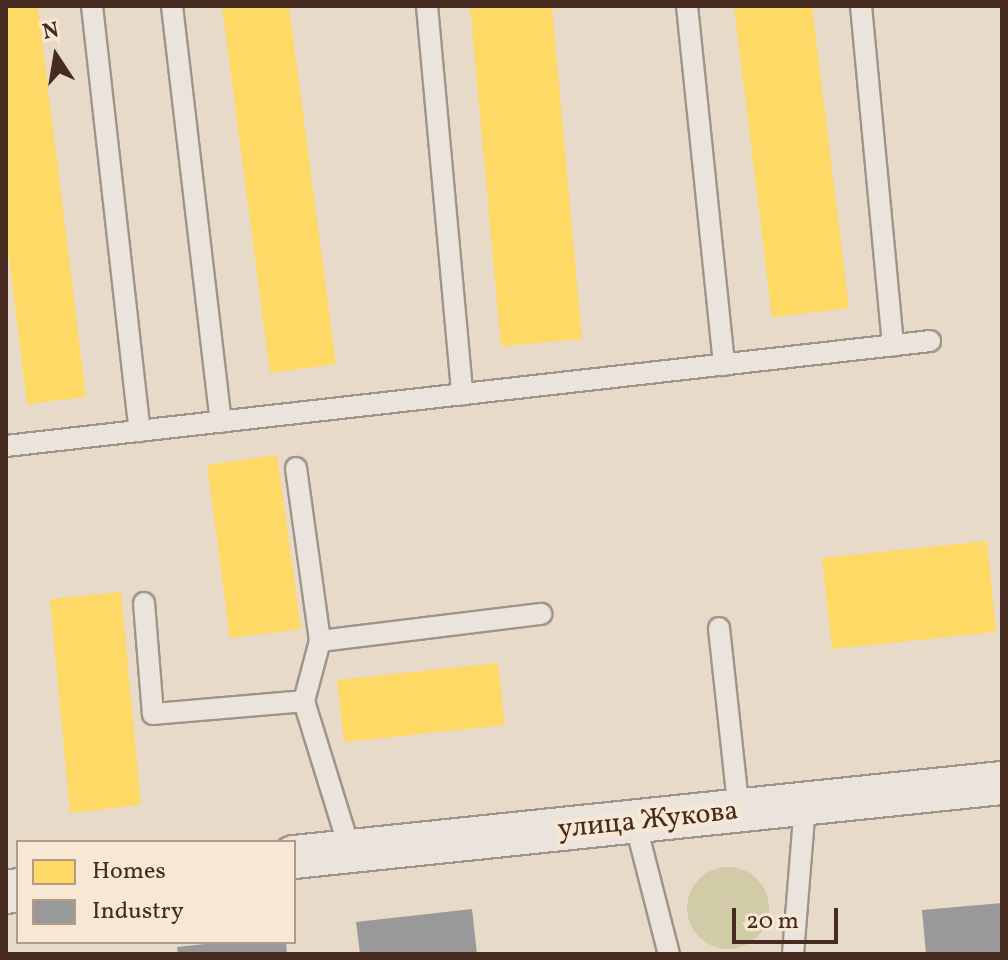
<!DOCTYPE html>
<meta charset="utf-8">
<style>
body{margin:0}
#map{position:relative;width:1008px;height:960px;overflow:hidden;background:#e7dac9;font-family:Vollkorn,serif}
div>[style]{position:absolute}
.green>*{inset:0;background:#d2cba8}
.round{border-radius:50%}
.homes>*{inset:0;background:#ffd966}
.industry>*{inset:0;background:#999}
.roads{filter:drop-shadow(2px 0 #9f9489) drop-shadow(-2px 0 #9f9489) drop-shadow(0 2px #9f9489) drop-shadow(0 -2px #9f9489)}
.service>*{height:20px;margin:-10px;padding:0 10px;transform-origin:10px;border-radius:10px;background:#ebe4dc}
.minor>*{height:42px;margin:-21px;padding:0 21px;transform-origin:21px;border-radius:21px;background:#ebe4dc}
span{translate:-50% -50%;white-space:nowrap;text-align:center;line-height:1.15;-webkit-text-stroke:8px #f8e8d3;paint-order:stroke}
.street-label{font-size:28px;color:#462b20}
.frame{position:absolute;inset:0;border:8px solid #462b20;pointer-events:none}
.legend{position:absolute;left:16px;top:840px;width:280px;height:104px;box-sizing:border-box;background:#f8e8d3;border:2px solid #b19c8b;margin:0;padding:10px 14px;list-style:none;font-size:24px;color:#462b20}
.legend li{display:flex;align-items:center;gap:16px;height:40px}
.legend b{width:40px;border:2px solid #b19c8b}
.north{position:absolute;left:16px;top:16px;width:80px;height:80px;-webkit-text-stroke:6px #f8e8d3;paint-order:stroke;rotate:348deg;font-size:22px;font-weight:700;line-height:32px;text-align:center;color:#462b20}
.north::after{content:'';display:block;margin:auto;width:28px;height:36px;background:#462b20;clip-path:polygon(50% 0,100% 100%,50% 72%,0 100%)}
.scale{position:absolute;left:732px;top:908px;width:106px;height:36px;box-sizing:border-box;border:4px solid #462b20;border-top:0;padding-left:10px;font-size:24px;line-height:28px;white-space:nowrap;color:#462b20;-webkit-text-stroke:6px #f8e8d3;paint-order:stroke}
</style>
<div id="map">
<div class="green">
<div class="round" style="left:687px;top:867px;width:82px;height:82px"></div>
</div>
<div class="homes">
<div style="clip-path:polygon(6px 6px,38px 6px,86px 397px,27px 404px,6px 233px)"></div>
<div style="clip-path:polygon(222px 6px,289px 6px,336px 364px,270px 373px)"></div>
<div style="clip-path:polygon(470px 6px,552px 6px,582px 339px,501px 346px)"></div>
<div style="clip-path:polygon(734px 6px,812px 6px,849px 308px,772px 317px)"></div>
<div style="clip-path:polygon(277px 455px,301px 629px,230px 638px,207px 465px)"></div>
<div style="clip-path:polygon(987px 541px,996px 632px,832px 649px,822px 558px)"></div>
<div style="clip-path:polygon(121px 592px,141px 805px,70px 813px,50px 599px)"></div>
<div style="clip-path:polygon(498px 663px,505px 725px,344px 742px,337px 680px)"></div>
</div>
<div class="industry">
<div style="clip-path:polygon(1002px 903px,1002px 954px,926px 954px,922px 910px)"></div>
<div style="clip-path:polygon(472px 909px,477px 954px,360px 954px,356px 922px)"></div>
<div style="clip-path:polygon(224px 942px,286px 942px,287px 954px,178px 954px,177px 947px)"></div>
</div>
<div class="roads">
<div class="service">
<div style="left:92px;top:6px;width:428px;rotate:83.6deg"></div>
<div style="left:172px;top:6px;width:419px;rotate:83.3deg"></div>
<div style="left:427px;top:6px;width:390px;rotate:84.8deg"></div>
<div style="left:687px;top:6px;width:361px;rotate:84.1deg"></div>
<div style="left:861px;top:6px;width:341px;rotate:84.6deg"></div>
<div style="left:6px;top:446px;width:930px;rotate:-6.48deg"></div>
<div style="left:296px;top:468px;width:175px;rotate:82.1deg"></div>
<div style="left:144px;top:603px;width:111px;rotate:85.4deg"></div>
<div style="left:153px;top:714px;width:152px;rotate:-4.9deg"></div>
<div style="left:719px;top:628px;width:185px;rotate:83.8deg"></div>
<div style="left:635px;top:822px;width:136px;rotate:75.6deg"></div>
<div style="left:350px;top:850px;width:156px;rotate:-107.2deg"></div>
<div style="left:304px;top:701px;width:62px;rotate:-75.1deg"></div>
<div style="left:320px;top:641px;width:223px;rotate:-7deg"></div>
<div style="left:793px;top:954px;width:149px;rotate:-85.4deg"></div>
</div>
<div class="minor">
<div style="left:294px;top:857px;width:712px;rotate:-5.97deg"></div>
<div style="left:6px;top:892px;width:12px;rotate:-9deg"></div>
</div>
</div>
<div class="street-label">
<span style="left:648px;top:821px;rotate:-6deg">улица Жукова</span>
</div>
<div class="frame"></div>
<ul class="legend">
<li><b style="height:22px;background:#ffd966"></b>Homes</li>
<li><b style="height:22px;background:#999"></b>Industry</li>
</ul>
<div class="north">N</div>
<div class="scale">20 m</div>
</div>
